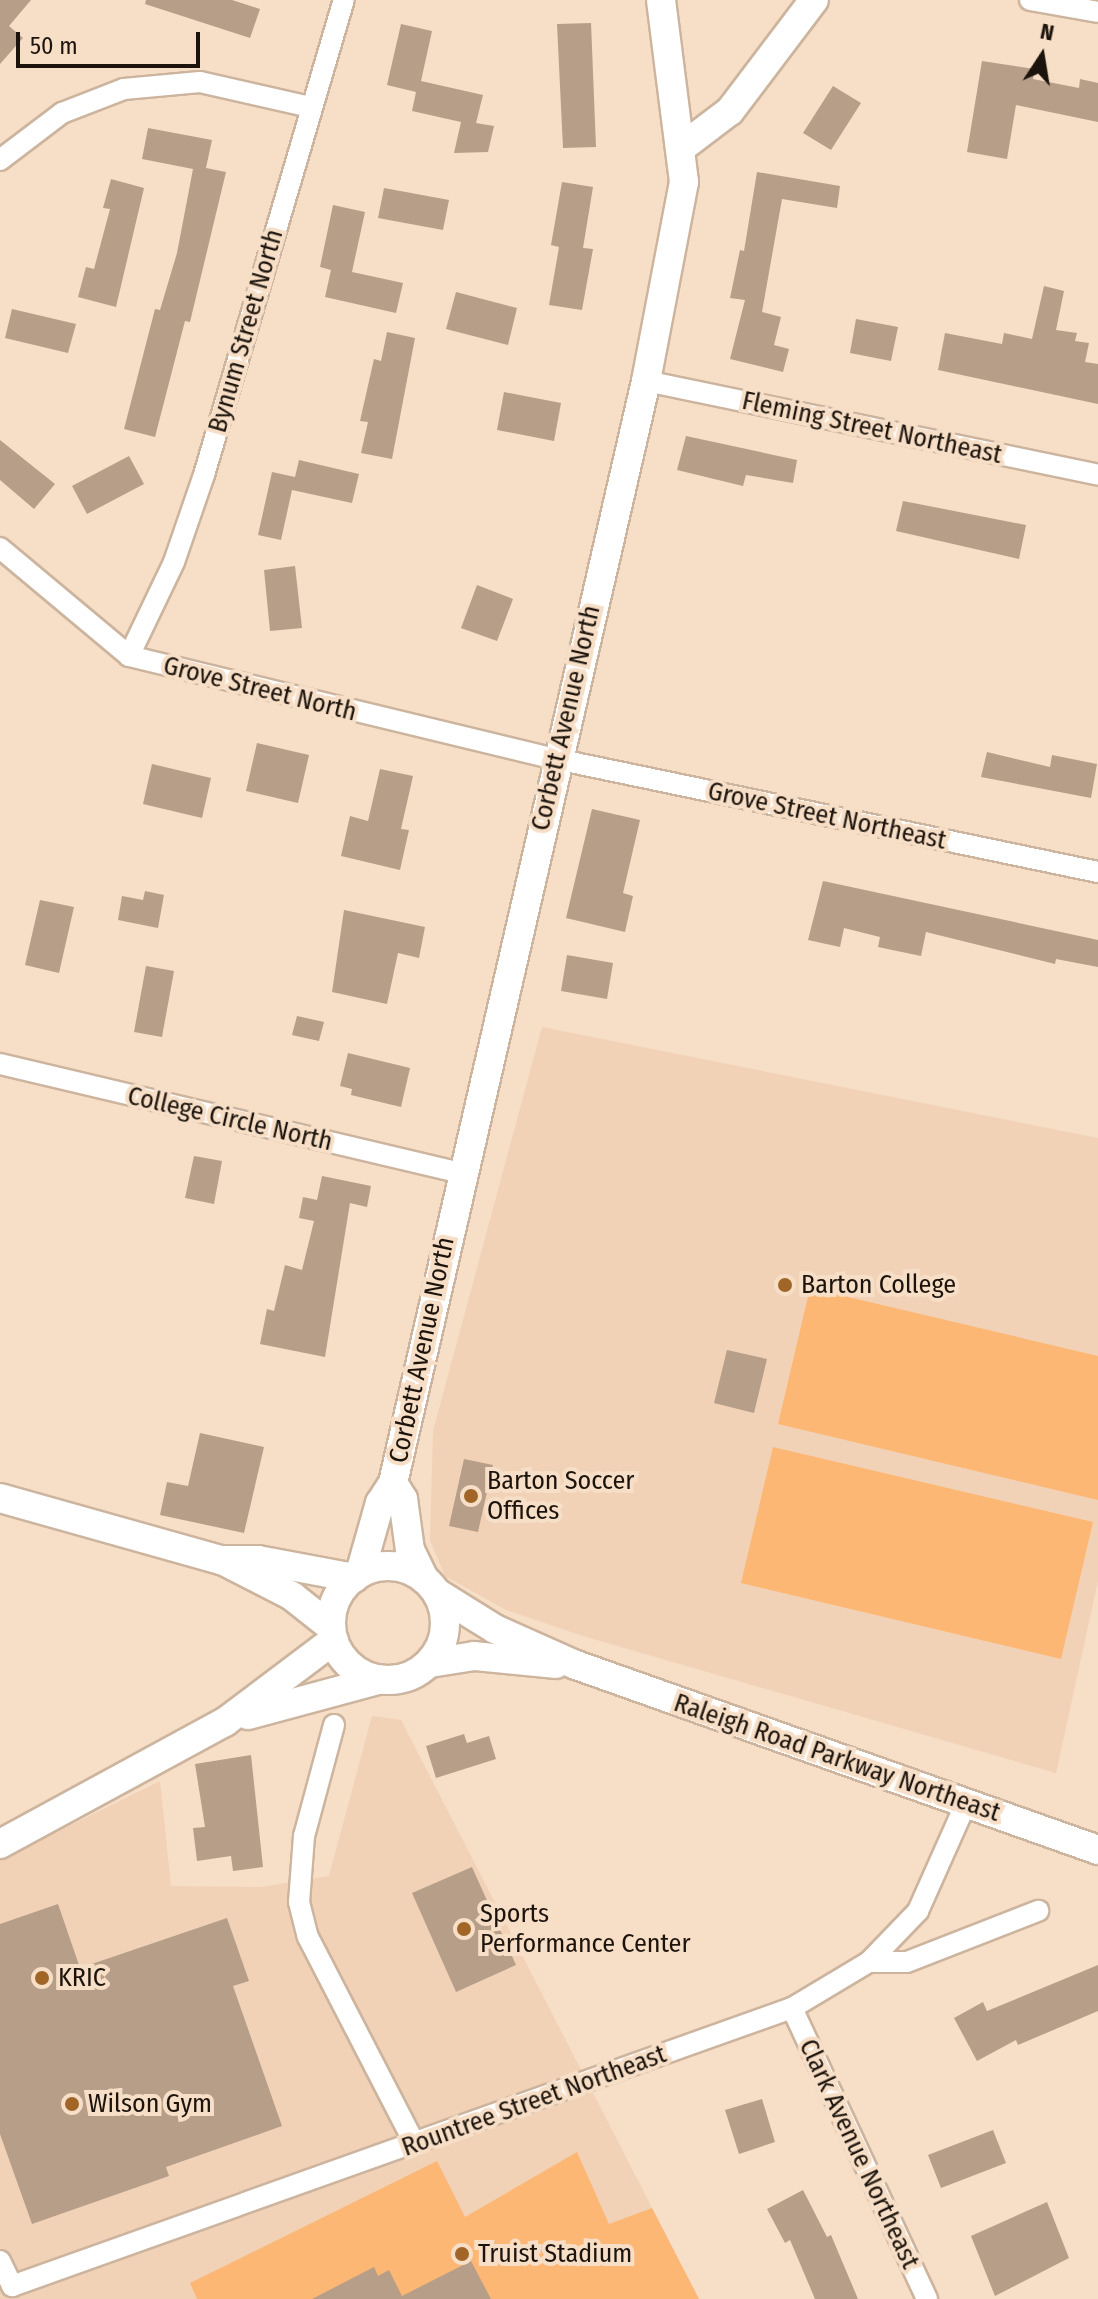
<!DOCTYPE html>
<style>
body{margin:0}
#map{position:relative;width:1098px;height:2299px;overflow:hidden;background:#f7dec7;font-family:"Fira Sans Condensed",sans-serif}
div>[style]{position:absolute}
.built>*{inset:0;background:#f1d2b6}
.green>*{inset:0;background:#fdb774}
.building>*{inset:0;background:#b69e89}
.roads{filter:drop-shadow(2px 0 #ccb49e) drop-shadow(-2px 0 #ccb49e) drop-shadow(0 2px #ccb49e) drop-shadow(0 -2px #ccb49e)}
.street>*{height:20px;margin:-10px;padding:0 10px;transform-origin:10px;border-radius:10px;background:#fff}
.secondary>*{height:28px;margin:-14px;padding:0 14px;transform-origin:14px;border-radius:14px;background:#fff}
.secondary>.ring{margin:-14px;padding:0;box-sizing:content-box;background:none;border:28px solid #fff;border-radius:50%}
.dots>*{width:22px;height:22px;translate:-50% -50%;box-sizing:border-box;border:4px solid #f7dec7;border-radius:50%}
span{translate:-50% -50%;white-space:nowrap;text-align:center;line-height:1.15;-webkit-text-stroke:8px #f7dec7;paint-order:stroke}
.street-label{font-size:26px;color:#1c140c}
.poi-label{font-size:26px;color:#1c140c}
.left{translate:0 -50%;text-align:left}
.north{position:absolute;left:1002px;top:16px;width:80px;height:80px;-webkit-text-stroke:6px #f7dec7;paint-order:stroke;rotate:12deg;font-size:22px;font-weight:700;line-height:32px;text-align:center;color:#1c140c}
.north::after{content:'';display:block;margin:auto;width:28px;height:36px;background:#1c140c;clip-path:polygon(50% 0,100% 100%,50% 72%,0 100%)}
.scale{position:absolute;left:16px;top:32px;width:184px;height:36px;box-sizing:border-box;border:4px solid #1c140c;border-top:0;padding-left:10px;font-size:24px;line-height:28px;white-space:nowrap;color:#1c140c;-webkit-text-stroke:6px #f7dec7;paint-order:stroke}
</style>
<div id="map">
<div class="built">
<div style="clip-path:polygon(542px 1027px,1098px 1138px,1098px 1581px,1056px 1773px,583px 1636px,506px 1610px,445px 1576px,430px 1540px,433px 1431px)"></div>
<div style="clip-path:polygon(372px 1716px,401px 1720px,699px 2299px,0 2299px,0 1860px,160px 1781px,171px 1886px,261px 1887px,329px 1876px)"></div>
</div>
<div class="green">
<div style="clip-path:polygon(810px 1288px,1098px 1356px,1098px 1500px,778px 1424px)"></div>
<div style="clip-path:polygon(773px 1447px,1093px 1522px,1061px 1659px,741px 1583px)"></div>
<div style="clip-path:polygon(577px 2152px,609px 2224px,652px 2208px,699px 2299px,197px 2299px,190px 2283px,437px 2161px,465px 2217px)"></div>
</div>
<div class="building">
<div style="clip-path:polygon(0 0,31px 0,9px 26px,23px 38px,0 64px)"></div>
<div style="clip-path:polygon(146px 0,232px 0,260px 9px,250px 38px,145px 4px)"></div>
<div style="clip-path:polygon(591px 23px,596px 147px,563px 148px,557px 24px)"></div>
<div style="clip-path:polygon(401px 24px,432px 31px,421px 81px,483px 95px,476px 123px,494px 126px,488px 152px,454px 153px,461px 122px,412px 111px,416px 92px,387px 85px)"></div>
<div style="clip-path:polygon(982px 61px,1035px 69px,1033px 79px,1079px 88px,1080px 79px,1098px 83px,1098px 122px,1016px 105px,1007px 159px,967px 152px)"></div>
<div style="clip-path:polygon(833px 86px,861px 103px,831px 150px,803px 133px)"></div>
<div style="clip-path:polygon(148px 128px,212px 140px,206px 168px,226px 172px,190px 322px,185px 321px,155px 437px,124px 429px,155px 309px,160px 310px,177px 253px,193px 169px,142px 159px)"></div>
<div style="clip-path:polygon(757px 172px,840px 186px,837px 208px,782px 199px,762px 312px,781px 317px,774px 345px,789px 349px,783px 372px,730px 359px,745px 300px,730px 298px,740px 250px,744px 251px)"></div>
<div style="clip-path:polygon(111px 179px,144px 188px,116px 307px,78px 297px,86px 267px,94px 269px,110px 209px,103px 208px)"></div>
<div style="clip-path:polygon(562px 182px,593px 187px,583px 248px,593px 249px,582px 310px,549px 305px,559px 247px,551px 245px)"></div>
<div style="clip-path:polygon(384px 188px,449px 200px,443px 230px,378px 218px)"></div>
<div style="clip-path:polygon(333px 205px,365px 212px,352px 272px,403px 283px,396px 313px,325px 297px,331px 270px,320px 267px)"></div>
<div style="clip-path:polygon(1044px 286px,1064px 291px,1056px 330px,1077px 333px,1075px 341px,1089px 343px,1085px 362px,1098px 364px,1098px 404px,938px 370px,945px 333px,1002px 344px,1004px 333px,1032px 339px)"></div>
<div style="clip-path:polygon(456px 292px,517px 308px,508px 345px,446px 329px)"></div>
<div style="clip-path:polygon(12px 309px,76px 324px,68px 353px,5px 338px)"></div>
<div style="clip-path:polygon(856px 319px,898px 327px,891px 361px,850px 353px)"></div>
<div style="clip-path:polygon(387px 332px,415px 338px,392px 459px,361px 453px,368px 422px,360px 421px,374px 359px,381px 361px)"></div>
<div style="clip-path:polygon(504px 392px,561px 403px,554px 441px,497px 430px)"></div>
<div style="clip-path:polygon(686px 436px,797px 460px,793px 483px,746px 475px,743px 486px,677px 470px)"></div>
<div style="clip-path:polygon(0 440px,55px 484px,34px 509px,0 480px)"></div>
<div style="clip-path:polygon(129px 456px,144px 484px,87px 514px,72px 486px)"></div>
<div style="clip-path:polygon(299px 460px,359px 474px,352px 503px,292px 490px,281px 540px,258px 535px,272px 472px,295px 477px)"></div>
<div style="clip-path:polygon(903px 501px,1026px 525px,1019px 559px,896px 531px)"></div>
<div style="clip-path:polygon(295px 566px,302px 628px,270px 631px,264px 570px)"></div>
<div style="clip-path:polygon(477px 585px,513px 599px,497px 641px,461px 628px)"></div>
<div style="clip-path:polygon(257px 743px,309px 755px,298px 803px,246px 791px)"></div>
<div style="clip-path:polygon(987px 752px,1050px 767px,1052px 755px,1097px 764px,1091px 798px,981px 777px)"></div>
<div style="clip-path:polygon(152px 764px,211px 778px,202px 818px,143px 804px)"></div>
<div style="clip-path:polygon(380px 769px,413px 776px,401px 829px,409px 830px,400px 870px,341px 856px,350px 816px,368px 821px)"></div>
<div style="clip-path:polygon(592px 809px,640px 820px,623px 893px,633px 896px,625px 932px,566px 918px)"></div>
<div style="clip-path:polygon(823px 881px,1098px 940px,1098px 967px,1056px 959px,1055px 964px,926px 932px,921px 956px,878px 947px,880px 937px,844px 928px,840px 947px,808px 940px)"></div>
<div style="clip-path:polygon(145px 891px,164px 895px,158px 928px,118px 920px,122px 896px,143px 900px)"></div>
<div style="clip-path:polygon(40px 900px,74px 907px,59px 973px,25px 965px)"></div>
<div style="clip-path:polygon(344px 910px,425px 927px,419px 958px,398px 953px,387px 1004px,332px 992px)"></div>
<div style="clip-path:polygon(567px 955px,613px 963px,607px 999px,561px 991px)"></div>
<div style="clip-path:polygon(146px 966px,174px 971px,162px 1037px,134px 1032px)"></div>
<div style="clip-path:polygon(297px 1016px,324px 1022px,319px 1041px,292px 1035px)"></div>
<div style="clip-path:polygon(348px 1053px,410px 1068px,401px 1107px,351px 1095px,352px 1089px,340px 1086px)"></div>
<div style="clip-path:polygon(194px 1156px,222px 1161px,214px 1204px,185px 1198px)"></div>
<div style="clip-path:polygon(322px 1176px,371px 1186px,367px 1207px,350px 1203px,325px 1357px,260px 1344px,267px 1309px,274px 1311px,285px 1265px,302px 1270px,314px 1221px,299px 1218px,303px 1197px,317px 1200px)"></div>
<div style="clip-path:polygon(727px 1350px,767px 1359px,754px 1413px,714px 1403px)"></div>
<div style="clip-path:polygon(200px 1433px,264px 1447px,244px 1533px,160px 1515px,167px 1482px,188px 1486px)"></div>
<div style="clip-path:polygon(464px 1459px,493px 1465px,478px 1532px,449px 1526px)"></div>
<div style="clip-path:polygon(464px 1734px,467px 1743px,489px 1736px,496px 1759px,436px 1778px,426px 1746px)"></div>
<div style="clip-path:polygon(251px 1755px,263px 1867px,233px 1871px,231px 1856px,197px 1861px,193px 1828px,205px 1827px,195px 1764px)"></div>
<div style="clip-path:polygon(472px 1867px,516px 1965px,456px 1992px,412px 1893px)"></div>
<div style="clip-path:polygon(58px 1904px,80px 1968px,227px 1918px,249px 1981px,233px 1986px,282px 2126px,166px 2167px,169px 2176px,32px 2224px,0 2134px,0 1924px)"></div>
<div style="clip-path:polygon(1098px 1965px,1098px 2011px,1018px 2045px,1016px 2040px,977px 2061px,954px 2018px,983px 2002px,987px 2011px)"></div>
<div style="clip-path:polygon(762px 2099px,775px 2142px,739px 2154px,725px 2110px)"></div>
<div style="clip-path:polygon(993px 2130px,1006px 2163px,941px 2188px,928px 2155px)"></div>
<div style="clip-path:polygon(803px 2190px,827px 2237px,831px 2235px,858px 2299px,815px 2299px,790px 2240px,785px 2243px,767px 2209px)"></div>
<div style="clip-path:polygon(1047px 2202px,1069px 2258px,995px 2296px,971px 2236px)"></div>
<div style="clip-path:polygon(471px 2261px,491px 2299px,312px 2299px,374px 2267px,378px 2276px,389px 2270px,402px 2296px)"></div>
</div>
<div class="roads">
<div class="street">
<div style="left:1030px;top:0;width:69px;rotate:10deg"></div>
<div style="left:0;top:160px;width:78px;rotate:-37.2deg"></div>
<div style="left:62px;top:113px;width:66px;rotate:-21.2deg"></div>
<div style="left:124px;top:89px;width:76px;rotate:-5.3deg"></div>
<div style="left:200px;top:82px;width:113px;rotate:12.8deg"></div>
<div style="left:646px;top:381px;width:462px;rotate:11.7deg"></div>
<div style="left:0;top:548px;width:168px;rotate:39.9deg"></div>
<div style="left:129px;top:656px;width:439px;rotate:13.6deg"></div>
<div style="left:556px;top:759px;width:554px;rotate:11.78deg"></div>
<div style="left:129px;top:656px;width:104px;rotate:-64.4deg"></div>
<div style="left:174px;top:562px;width:92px;rotate:-71deg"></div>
<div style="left:204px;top:475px;width:495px;rotate:-73.6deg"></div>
<div style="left:0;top:1064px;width:473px;rotate:13.3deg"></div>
<div style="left:334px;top:1725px;width:115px;rotate:105.1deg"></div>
<div style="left:304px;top:1836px;width:66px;rotate:94.3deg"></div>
<div style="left:299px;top:1902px;width:36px;rotate:76deg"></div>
<div style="left:308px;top:1937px;width:233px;rotate:62.7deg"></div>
<div style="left:869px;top:1962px;width:38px"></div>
<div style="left:907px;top:1962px;width:141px;rotate:-21.3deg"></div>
<div style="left:792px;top:2008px;width:321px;rotate:65.1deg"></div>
<div style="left:0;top:2261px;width:28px;rotate:64deg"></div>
<div style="left:12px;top:2286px;width:828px;rotate:-19.62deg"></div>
<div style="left:792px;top:2008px;width:90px;rotate:-30.9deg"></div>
<div style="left:869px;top:1962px;width:71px;rotate:-46.1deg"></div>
<div style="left:918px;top:1911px;width:118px;rotate:-66deg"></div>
</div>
<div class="secondary">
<div style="left:681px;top:148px;width:61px;rotate:-37.1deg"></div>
<div style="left:730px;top:111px;width:139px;rotate:-52.9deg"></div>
<div style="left:393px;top:1483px;width:19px;rotate:58deg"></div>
<div style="left:403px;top:1499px;width:51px;rotate:82.2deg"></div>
<div style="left:410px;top:1550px;width:32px;rotate:64deg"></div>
<div style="left:0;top:1498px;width:230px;rotate:15.7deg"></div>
<div style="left:221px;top:1560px;width:37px"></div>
<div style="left:258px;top:1560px;width:98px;rotate:10.6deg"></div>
<div style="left:222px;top:1560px;width:79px;rotate:27.2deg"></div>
<div style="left:292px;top:1596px;width:50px;rotate:38.5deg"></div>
<div class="ring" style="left:331px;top:1566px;width:86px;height:86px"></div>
<div style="left:360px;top:1573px;width:73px;rotate:-74.1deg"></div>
<div style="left:380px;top:1503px;width:24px;rotate:-57deg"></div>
<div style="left:393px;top:1483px;width:1131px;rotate:-77.07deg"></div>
<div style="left:646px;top:381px;width:203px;rotate:-79.2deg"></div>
<div style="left:684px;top:182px;width:183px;rotate:-97.2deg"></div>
<div style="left:437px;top:1593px;width:68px;rotate:31.8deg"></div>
<div style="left:495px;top:1629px;width:89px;rotate:24deg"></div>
<div style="left:576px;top:1665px;width:554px;rotate:19.51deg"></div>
<div style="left:430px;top:1663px;width:45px;rotate:-9deg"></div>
<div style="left:474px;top:1656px;width:82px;rotate:5.6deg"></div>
<div style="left:248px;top:1715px;width:135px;rotate:-15.1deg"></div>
<div style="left:0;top:1844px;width:256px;rotate:-28.5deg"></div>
<div style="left:225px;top:1722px;width:136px;rotate:-37deg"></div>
</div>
</div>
<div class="dots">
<div style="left:785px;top:1285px;background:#a16627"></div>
<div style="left:471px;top:1496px;background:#a16627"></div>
<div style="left:464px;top:1929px;background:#a16627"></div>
<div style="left:42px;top:1978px;background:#a16627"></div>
<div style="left:72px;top:2104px;background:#a16627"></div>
<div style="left:462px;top:2254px;background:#a16627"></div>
</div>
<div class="street-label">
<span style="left:246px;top:331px;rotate:-74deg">Bynum Street North</span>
<span style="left:872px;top:428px;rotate:12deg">Fleming Street Northeast</span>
<span style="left:260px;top:689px;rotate:14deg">Grove Street North</span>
<span style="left:566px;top:718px;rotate:-77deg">Corbett Avenue North</span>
<span style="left:827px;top:816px;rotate:12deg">Grove Street Northeast</span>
<span style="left:230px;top:1119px;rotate:13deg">College Circle North</span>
<span style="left:422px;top:1350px;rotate:-78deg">Corbett Avenue North</span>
<span style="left:837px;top:1758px;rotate:19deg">Raleigh Road Parkway Northeast</span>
<span style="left:534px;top:2101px;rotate:-20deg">Rountree Street Northeast</span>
<span style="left:859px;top:2154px;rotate:65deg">Clark Avenue Northeast</span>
</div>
<div class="poi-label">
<span class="left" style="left:801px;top:1285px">Barton College</span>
<span class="left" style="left:487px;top:1496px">Barton Soccer<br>Offices</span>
<span class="left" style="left:480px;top:1929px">Sports<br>Performance Center</span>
<span class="left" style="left:58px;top:1978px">KRIC</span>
<span class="left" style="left:88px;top:2104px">Wilson Gym</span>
<span class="left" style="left:478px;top:2254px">Truist Stadium</span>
</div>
<div class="north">N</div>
<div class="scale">50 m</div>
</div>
